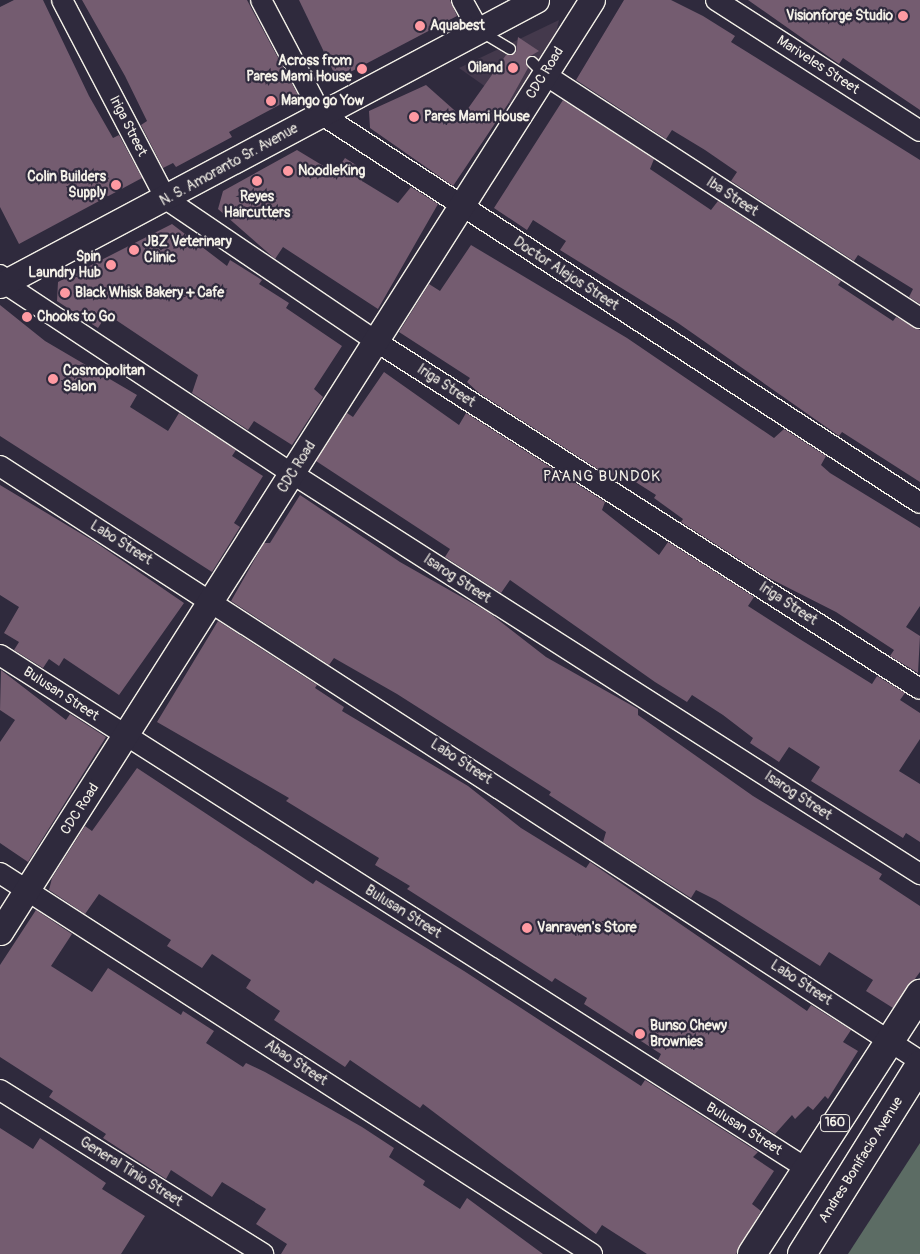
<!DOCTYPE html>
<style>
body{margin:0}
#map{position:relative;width:920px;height:1254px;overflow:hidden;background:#2f2a3d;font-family:Pangolin,sans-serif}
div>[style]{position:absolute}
.built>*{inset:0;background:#44394c}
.green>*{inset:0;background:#5c6c64}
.building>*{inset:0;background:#745c70}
.roads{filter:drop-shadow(1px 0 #f4f1e8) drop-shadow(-1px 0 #f4f1e8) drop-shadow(0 1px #f4f1e8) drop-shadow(0 -1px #f4f1e8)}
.service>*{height:10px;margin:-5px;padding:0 5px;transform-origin:5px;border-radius:5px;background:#2f2a3d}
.minor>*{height:20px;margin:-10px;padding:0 10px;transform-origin:10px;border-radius:10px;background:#2f2a3d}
.tertiary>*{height:25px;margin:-12.5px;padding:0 12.5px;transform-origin:12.5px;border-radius:12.5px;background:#2f2a3d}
.primary>*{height:28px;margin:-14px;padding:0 14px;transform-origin:14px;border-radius:14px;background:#2f2a3d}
.dots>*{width:14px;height:14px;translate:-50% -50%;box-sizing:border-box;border:2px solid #2f2a3d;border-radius:50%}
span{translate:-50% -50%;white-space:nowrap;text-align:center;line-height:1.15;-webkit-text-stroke:4.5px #2f2a3d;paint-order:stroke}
.shield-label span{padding:1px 4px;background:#2f2a3d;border:1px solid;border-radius:4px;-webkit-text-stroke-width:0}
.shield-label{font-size:12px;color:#f4f1e8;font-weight:700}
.poi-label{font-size:14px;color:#f4f1e8;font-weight:700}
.right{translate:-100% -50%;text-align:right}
.left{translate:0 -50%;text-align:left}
.street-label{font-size:14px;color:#f4f1e8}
.neighbourhood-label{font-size:15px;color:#f4f1e8;letter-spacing:1px}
</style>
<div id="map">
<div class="built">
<div style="clip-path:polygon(559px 20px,556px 33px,510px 104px,459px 68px)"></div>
</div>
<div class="green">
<div style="clip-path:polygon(920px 1143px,920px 1254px,848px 1254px)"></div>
</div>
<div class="building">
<div style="clip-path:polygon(14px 0,43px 0,89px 96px,113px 138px,119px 135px,142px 178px,19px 244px,0 207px,0 7px)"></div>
<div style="clip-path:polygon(82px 0,247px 0,298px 95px,229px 132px,232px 137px,176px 167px,173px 163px,163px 168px,141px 125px,147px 121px,125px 76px)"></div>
<div style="clip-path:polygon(299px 0,450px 0,457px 16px,337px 79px)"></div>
<div style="clip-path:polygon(624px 0,671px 0,703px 16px,735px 36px,731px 42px,920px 160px,920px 304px,909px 297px,913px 289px,858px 255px,854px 261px,731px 181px,737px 172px,705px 150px,672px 130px,666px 139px,576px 80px)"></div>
<div style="clip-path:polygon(748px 0,920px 0,920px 110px,843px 58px,839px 64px)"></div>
<div style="clip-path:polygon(518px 37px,539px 51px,527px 58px,528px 68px,508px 104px,453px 186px,370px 128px,369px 111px,426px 85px,462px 117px,506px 55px,516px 53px)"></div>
<div style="clip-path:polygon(563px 100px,654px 159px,650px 169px,711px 210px,718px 201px,841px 281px,838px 285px,893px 321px,896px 317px,920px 330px,920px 482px,842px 432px,839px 436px,678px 323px,560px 250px,566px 241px,533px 220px,527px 230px,494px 208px)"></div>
<div style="clip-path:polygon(297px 150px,335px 173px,345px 158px,367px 172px,362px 181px,398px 203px,411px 187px,438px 204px,378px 309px,283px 247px,275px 259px,218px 209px,223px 191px)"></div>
<div style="clip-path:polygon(172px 224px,227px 266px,230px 260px,262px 280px,259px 284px,289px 303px,286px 308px,342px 346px,314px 389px,323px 397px,292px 445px,254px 421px,248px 430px,192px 393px,198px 375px,107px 314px,98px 328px,57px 301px,58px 282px)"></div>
<div style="clip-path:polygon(471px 245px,627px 338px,774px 438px,784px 429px,826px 456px,821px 465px,830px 473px,920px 528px,920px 606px,906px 627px,920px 636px,918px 673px,890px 656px,894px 650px,836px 612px,767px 577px,681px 522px,683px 519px,654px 498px,656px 495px,623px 474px,618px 482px,479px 393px,467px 382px,470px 378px,399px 332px,429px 284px,440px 291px)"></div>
<div style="clip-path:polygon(0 305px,45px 341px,137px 395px,130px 407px,168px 431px,179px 413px,236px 450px,232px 456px,263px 476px,234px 523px,240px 527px,212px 572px,0 436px)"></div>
<div style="clip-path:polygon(384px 372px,459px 425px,466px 413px,605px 502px,602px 510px,659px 555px,668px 542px,754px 597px,748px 606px,798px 638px,872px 684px,877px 676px,905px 693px,900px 700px,920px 713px,920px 739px,899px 771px,920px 784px,920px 842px,906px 833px,903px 838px,811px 781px,820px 767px,789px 747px,779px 762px,750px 743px,753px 738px,723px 715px,692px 695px,687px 702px,655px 682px,510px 580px,501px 593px,445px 557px,450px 549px,316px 461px,347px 413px,353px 417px)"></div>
<div style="clip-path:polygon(0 485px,95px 542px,184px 603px,119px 695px,64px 658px,59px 666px,49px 659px,43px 668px,14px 650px,19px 642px,4px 633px,19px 607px,0 595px)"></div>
<div style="clip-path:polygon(300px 495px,400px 562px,488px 612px,546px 657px,638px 709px,638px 715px,753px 796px,882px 874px,879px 879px,920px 906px,920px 972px,893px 1008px,866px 991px,873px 980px,829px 952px,820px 966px,716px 900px,696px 890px,691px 898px,603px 842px,606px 832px,549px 795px,551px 792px,397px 694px,334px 658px,329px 665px,231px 601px,264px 543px,270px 543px)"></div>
<div style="clip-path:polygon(218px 621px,317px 685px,315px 688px,344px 707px,342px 711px,468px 786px,521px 828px,586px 868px,590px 862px,807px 1011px,811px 1005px,851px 1030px,843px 1042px,858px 1051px,828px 1099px,825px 1096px,813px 1110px,808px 1106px,795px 1119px,792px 1115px,775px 1134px,658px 1060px,661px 1054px,584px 1004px,587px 998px,555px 978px,552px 982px,407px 889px,410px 886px,375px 865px,379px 858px,286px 801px,289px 798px,157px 722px)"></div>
<div style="clip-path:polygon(1px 670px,66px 720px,70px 714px,106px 737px,28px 862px,0 843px,0 742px,15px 720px,0 710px)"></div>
<div style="clip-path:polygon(137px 768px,313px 884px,316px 880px,464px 971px,641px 1086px,645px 1080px,758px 1152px,753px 1157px,774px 1171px,752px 1204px,761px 1211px,736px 1254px,647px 1254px,602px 1225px,596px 1234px,423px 1104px,420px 1108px,350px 1060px,345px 1067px,274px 1020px,280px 1011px,246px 988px,251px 980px,212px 954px,202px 968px,167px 946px,171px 940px,99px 894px,85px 914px,49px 890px,52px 878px,85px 826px,92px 831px)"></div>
<div style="clip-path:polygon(36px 910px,72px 934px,51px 966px,92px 992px,108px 968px,181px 1015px,183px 1011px,214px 1031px,206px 1043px,243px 1067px,246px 1063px,265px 1072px,362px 1127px,394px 1148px,389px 1157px,425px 1181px,423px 1185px,460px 1209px,467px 1198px,543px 1254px,281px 1254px,287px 1244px,256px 1224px,266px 1209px,222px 1182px,212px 1197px,171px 1170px,166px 1179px,103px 1138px,106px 1134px,49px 1097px,53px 1091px,0 1057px,0 965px)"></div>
<div style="clip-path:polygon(0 1128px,33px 1149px,40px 1138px,106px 1183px,102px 1189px,145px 1216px,121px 1254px,0 1254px)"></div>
</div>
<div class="roads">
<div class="service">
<div style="left:480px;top:31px;width:35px;rotate:31deg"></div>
<div style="left:532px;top:62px;width:17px;rotate:45deg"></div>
</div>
<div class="minor">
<div style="left:62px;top:0;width:225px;rotate:62.4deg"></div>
<div style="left:166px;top:199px;width:255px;rotate:34.1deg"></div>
<div style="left:377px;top:342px;width:644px;rotate:32.58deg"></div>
<div style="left:261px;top:0;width:129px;rotate:62.2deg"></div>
<div style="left:321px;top:114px;width:714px;rotate:33deg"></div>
<div style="left:462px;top:0;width:35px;rotate:61deg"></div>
<div style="left:716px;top:0;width:242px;rotate:32.7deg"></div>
<div style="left:544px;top:74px;width:448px;rotate:33deg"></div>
<div style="left:0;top:275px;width:9px;rotate:63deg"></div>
<div style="left:4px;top:283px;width:346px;rotate:33.5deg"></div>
<div style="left:293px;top:474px;width:744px;rotate:32.54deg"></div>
<div style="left:0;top:466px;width:1096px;rotate:32.89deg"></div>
<div style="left:0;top:655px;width:955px;rotate:32.48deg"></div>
<div style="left:0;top:873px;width:704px;rotate:32.76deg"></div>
<div style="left:0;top:1090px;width:310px;rotate:31.9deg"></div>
</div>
<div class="tertiary">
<div style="left:0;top:285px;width:607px;rotate:-28deg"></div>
<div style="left:0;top:932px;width:1104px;rotate:-57.58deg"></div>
</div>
<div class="primary">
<div style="left:752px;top:1254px;width:310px;rotate:-57.1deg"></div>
<div style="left:802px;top:1254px;width:223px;rotate:-58deg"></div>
</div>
</div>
<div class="dots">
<div style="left:903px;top:16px;background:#ff9aa2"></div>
<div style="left:420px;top:26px;background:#ff9aa2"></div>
<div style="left:513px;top:68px;background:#ff9aa2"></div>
<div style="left:362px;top:69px;background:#ff9aa2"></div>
<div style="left:271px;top:101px;background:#ff9aa2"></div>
<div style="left:414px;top:117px;background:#ff9aa2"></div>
<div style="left:288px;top:171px;background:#ff9aa2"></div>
<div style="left:257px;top:181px;background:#ff9aa2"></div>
<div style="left:116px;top:185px;background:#ff9aa2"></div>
<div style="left:134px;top:250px;background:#ff9aa2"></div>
<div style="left:111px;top:265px;background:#ff9aa2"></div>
<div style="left:65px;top:293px;background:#ff9aa2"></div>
<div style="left:27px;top:317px;background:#ff9aa2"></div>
<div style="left:53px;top:379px;background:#ff9aa2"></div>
<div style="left:527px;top:928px;background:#ff9aa2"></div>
<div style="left:640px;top:1034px;background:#ff9aa2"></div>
</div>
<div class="shield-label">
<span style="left:835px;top:1123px">160</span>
</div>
<div class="poi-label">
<span class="right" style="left:893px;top:16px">Visionforge Studio</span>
<span class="left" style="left:430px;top:26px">Aquabest</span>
<span class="right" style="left:352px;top:69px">Across from<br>Pares Mami House</span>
<span class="right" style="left:503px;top:68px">Oiland</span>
<span class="left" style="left:281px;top:101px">Mango go Yow</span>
<span class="left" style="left:424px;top:117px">Pares Mami House</span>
<span class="left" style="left:298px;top:171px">NoodleKing</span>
<span class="right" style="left:106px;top:185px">Colin Builders<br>Supply</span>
<span style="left:257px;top:205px">Reyes<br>Haircutters</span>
<span class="left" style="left:144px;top:250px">JBZ Veterinary<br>Clinic</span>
<span class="right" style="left:101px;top:265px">Spin<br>Laundry Hub</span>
<span class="left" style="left:75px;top:293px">Black Whisk Bakery + Cafe</span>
<span class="left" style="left:37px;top:317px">Chooks to Go</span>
<span class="left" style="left:63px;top:379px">Cosmopolitan<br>Salon</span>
<span class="left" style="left:537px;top:928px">Vanraven's Store</span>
<span class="left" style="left:650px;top:1034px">Bunso Chewy<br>Brownies</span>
</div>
<div class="street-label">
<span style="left:818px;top:65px;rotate:33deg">Mariveles Street</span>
<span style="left:545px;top:73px;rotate:-58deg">CDC Road</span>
<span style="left:128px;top:126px;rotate:63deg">Iriga Street</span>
<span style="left:229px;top:165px;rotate:-29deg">N. S. Amoranto Sr. Avenue</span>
<span style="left:732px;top:197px;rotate:33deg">Iba Street</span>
<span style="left:566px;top:274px;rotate:33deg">Doctor Alejos Street</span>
<span style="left:446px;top:386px;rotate:33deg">Iriga Street</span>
<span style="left:297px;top:467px;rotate:-58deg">CDC Road</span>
<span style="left:121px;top:543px;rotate:32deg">Labo Street</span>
<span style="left:457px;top:579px;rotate:33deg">Isarog Street</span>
<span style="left:788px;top:604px;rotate:33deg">Iriga Street</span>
<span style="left:61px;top:694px;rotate:33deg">Bulusan Street</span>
<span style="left:461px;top:762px;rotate:33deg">Labo Street</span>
<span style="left:798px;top:796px;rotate:33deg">Isarog Street</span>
<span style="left:80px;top:809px;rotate:-57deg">CDC Road</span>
<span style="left:403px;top:912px;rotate:32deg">Bulusan Street</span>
<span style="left:801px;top:983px;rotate:33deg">Labo Street</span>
<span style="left:296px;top:1063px;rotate:33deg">Abao Street</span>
<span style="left:744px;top:1129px;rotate:32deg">Bulusan Street</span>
<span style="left:861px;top:1160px;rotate:-58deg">Andres Bonifacio Avenue</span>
<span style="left:131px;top:1172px;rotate:32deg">General Tinio Street</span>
</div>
<div class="neighbourhood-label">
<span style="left:602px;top:477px">PAANG BUNDOK</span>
</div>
</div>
